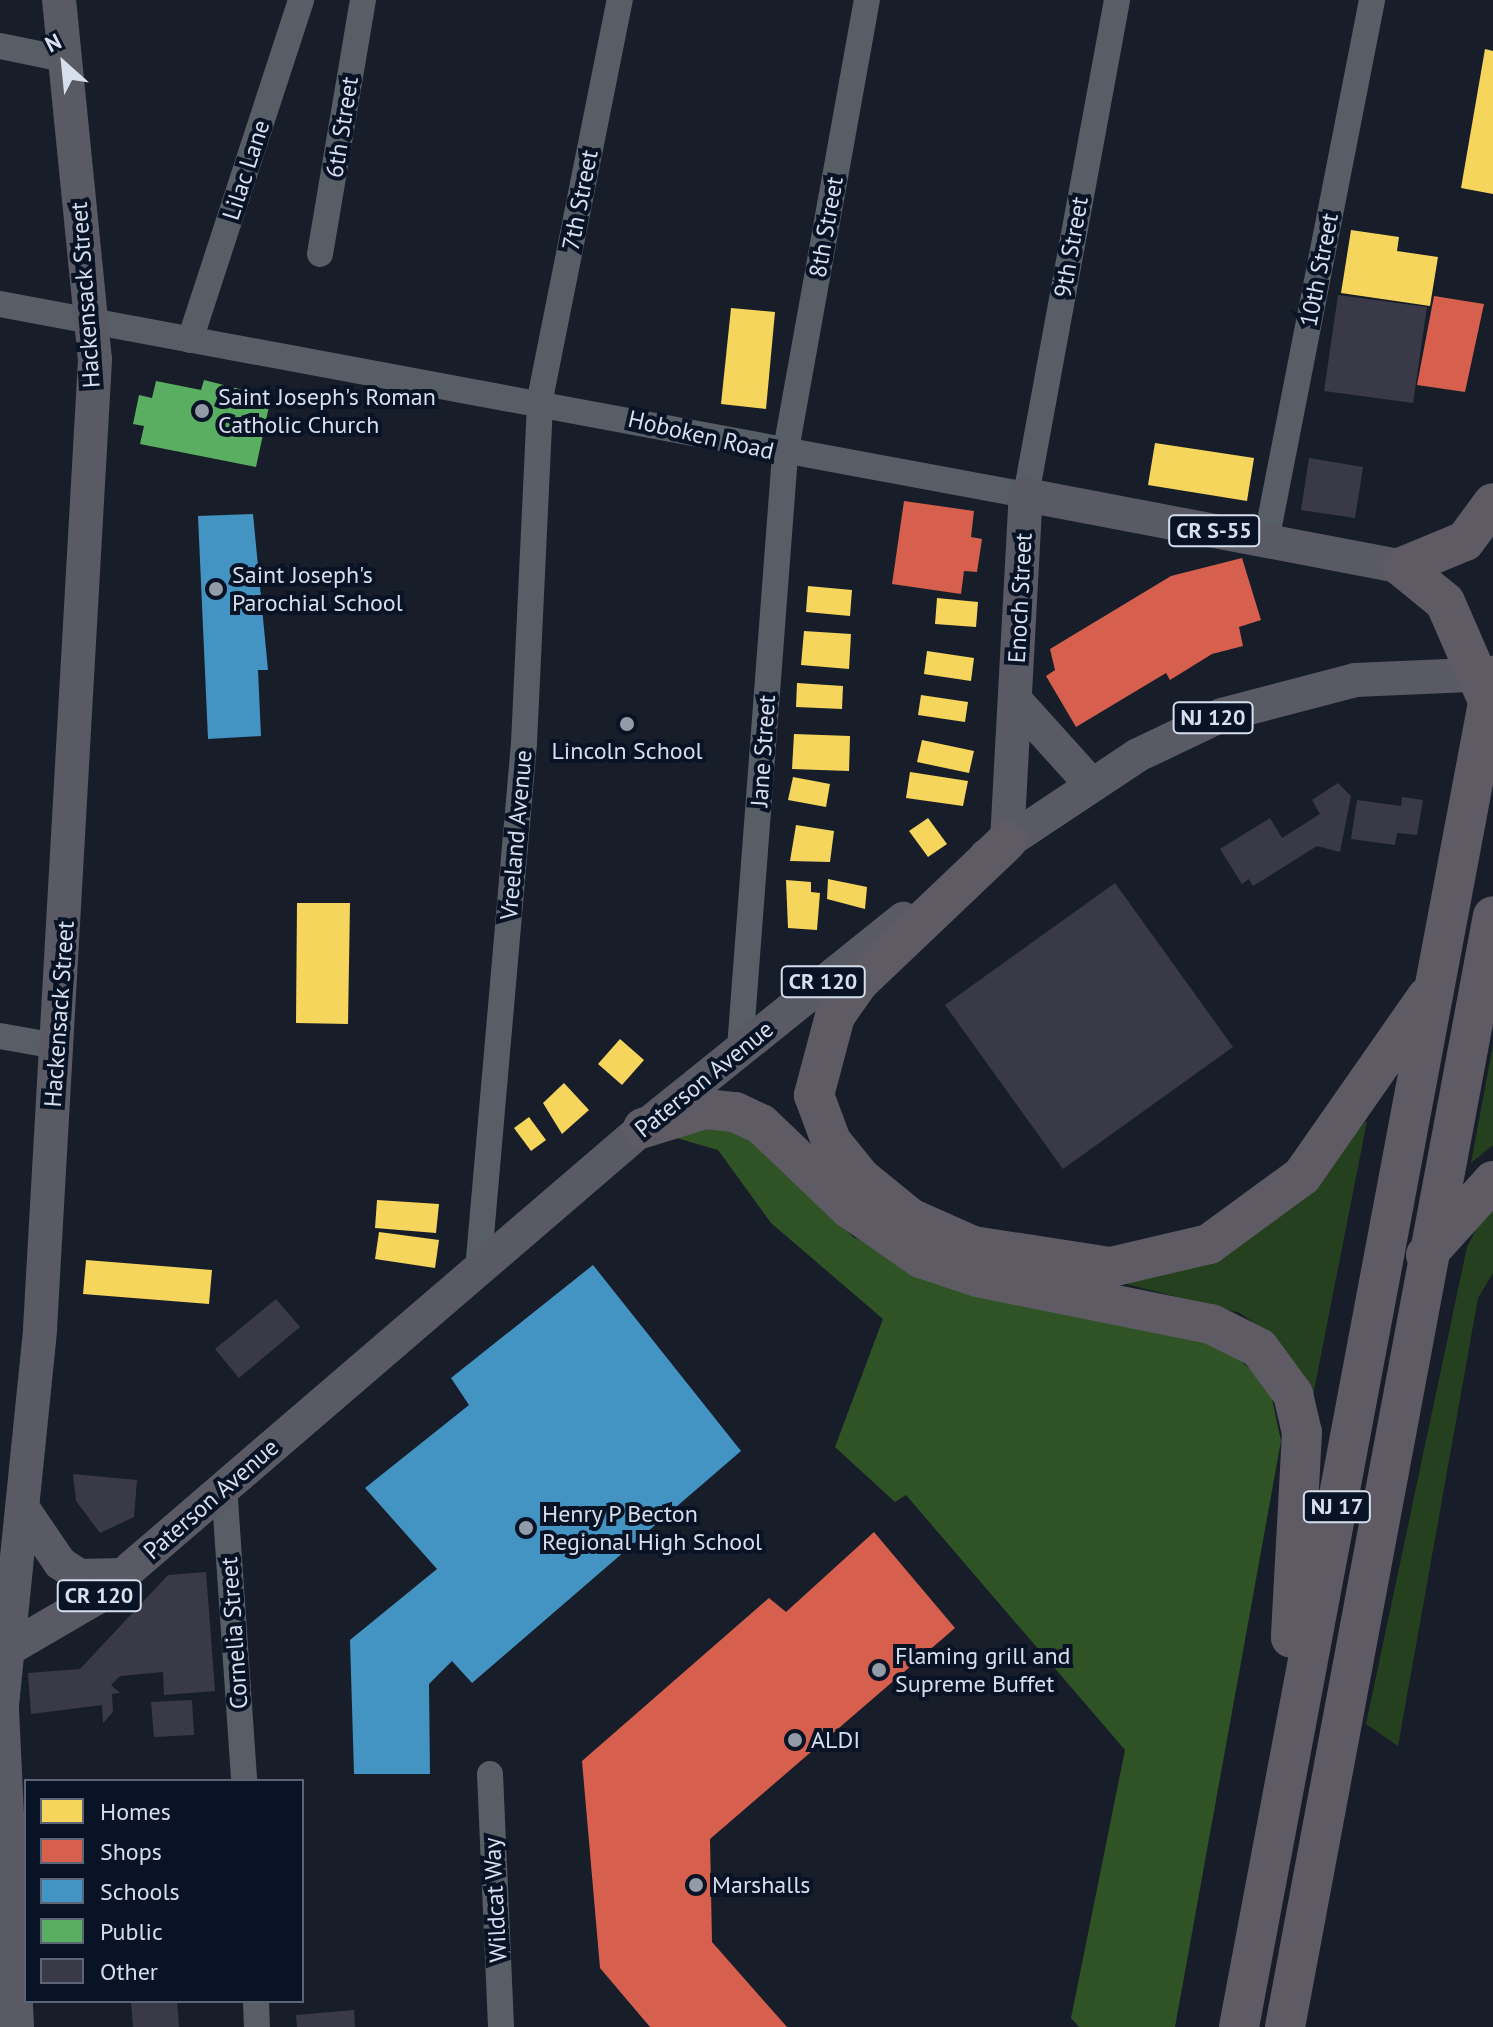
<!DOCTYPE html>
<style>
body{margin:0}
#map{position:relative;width:1493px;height:2027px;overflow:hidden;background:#171e29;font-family:"PT Sans",sans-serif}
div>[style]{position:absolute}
.green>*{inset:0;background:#25401e}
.forest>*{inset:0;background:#305326}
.homes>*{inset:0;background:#f6d55c}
.shops>*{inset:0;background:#d6604d}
.schools>*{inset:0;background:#4393c3}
.public>*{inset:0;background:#5aae61}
.building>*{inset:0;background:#3a3948}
.minor>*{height:26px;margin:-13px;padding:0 13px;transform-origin:13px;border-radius:13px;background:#585e66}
.major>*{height:34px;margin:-17px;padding:0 17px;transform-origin:17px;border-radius:17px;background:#595a63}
.highway>*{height:40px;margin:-20px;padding:0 20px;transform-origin:20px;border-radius:20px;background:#5e5b64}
.dots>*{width:22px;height:22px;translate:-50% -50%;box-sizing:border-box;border:4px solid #081326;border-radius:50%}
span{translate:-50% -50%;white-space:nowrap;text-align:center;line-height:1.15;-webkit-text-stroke:8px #081326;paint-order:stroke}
.shield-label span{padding:2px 6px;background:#081326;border:2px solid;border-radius:6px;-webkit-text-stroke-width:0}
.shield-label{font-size:22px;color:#d7dfed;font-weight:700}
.street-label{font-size:24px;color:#d7dfed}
.poi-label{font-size:24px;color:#d7dfed}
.left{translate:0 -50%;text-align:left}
.legend{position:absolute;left:24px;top:1779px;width:280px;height:224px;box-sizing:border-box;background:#081326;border:2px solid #5b6576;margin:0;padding:10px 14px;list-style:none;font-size:24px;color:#d7dfed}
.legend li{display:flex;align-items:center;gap:16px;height:40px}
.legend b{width:40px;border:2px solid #5b6576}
.north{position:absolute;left:24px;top:24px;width:80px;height:80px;-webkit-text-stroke:6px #081326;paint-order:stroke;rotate:333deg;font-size:22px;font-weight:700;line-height:32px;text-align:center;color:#d7dfed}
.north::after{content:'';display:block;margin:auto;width:28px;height:36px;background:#d7dfed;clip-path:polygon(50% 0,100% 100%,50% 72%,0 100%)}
</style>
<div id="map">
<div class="green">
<div style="clip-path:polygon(1493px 1045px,1493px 1145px,1471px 1163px)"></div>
<div style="clip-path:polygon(1367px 1121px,1309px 1416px,1276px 1339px,1240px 1313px,1095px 1276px,1157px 1267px)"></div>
<div style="clip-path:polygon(1493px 1196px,1493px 1273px,1478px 1298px,1398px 1746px,1366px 1724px,1467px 1247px)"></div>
</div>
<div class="forest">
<div style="clip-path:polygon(711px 1118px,759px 1142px,853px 1237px,947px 1277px,1219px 1339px,1270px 1389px,1281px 1441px,1175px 2027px,1079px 2027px,1071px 2018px,1125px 1750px,906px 1495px,895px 1502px,835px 1447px,883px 1319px,771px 1223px,718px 1150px,666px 1135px)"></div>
</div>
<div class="homes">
<div style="clip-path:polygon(1485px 49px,1493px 51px,1493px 194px,1461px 188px)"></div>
<div style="clip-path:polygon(1351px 230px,1399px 237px,1397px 251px,1438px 257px,1430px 306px,1341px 293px)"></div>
<div style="clip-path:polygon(731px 308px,775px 312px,766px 409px,721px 404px)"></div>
<div style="clip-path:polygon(1155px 443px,1254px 458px,1247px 501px,1148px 485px)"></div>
<div style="clip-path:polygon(808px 586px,852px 590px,850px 616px,806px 612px)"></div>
<div style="clip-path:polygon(937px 598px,978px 602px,976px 627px,935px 624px)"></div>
<div style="clip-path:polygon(804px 631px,851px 634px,849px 669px,801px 665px)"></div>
<div style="clip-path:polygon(927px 651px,974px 658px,971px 681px,924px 674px)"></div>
<div style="clip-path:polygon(797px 683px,843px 686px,842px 709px,796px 707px)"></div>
<div style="clip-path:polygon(921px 695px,968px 702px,965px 722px,918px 715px)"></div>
<div style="clip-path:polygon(794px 734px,850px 736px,849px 771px,792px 769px)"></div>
<div style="clip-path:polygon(922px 740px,974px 751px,969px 773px,917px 762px)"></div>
<div style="clip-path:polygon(910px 772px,968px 781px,963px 806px,906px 798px)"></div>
<div style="clip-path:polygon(793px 777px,830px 784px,826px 807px,788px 800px)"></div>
<div style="clip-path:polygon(928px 818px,947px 844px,928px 857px,909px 831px)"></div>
<div style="clip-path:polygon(796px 825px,834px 831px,830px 862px,790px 861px)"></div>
<div style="clip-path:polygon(828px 879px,867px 887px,865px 909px,827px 899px)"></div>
<div style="clip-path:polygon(786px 880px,811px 882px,811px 892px,820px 893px,817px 930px,788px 928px)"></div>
<div style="clip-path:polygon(297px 903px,350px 903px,348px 1024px,296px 1023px)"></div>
<div style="clip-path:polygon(620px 1039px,644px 1060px,622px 1085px,598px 1064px)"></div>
<div style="clip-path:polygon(564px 1083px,589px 1110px,562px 1134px,543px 1103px)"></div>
<div style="clip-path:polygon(529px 1117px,546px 1140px,531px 1151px,514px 1128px)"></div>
<div style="clip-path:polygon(377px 1200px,439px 1204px,436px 1233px,375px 1228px)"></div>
<div style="clip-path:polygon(379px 1232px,439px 1240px,435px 1268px,375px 1259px)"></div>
<div style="clip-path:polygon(86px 1260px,212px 1270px,209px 1304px,83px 1294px)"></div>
</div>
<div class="shops">
<div style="clip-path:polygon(1434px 296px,1484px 304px,1465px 392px,1417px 385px)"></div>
<div style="clip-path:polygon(904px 501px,974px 511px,971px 537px,982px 539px,977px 572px,964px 571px,961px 594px,892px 584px)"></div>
<div style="clip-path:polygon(1242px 558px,1261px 620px,1239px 627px,1243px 646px,1212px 654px,1170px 680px,1166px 673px,1076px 727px,1046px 676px,1055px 670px,1050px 649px,1171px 576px)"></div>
<div style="clip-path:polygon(874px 1532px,955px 1628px,710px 1839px,712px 1942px,787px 2027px,650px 2027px,600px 1968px,582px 1761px,769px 1598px,786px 1612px)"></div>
</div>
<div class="schools">
<div style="clip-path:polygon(253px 514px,268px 670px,258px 670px,261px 736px,208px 739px,198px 516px)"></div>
<div style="clip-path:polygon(593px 1265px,741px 1451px,472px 1683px,452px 1661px,429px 1684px,430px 1774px,354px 1774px,350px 1640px,437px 1569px,365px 1488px,469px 1405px,451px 1378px)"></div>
</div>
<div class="public">
<div style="clip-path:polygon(204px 380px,271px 397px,256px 467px,140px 444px,144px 426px,133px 424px,139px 395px,152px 398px,156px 381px,201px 390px)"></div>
</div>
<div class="building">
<div style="clip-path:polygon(1338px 295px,1427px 307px,1413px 403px,1324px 391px)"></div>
<div style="clip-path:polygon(1309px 458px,1363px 467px,1355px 518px,1301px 510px)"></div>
<div style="clip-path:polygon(1338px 783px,1351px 796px,1340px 852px,1317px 846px,1253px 886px,1249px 879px,1242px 884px,1220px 849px,1270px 818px,1282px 838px,1320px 814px,1312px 800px)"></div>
<div style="clip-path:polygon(1402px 797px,1423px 800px,1417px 835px,1397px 833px,1395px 845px,1351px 839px,1357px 800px,1401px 806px)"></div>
<div style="clip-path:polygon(1115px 883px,1233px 1047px,1063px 1169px,945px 1005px)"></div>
<div style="clip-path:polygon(276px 1299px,300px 1327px,239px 1378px,215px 1349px)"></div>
<div style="clip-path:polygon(73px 1474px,137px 1480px,134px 1517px,100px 1533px,76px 1501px)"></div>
<div style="clip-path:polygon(206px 1572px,215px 1691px,164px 1695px,163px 1672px,120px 1676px,111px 1685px,120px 1693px,112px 1694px,113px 1712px,103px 1723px,102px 1705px,31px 1714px,28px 1673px,80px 1669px,168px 1575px)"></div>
<div style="clip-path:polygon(192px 1700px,194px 1735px,154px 1737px,151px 1702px)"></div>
<div style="clip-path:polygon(131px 2001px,177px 2001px,179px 2027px,133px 2027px)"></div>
<div style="clip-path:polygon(354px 2010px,355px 2027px,297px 2027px,296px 2015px)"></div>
</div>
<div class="minor">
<div style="left:0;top:46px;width:65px;rotate:11.5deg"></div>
<div style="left:320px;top:254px;width:258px;rotate:-80.4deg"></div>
<div style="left:0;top:304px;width:1044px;rotate:10.55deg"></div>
<div style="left:1026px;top:495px;width:503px;rotate:-79.58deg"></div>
<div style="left:190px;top:340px;width:358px;rotate:-71.9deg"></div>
<div style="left:1266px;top:541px;width:551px;rotate:-78.91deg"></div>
<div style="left:0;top:1036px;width:57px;rotate:10.1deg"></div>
<div style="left:740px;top:1048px;width:595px;rotate:-85.66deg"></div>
<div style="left:785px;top:455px;width:462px;rotate:-79.8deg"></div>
<div style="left:478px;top:1270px;width:529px;rotate:-85.01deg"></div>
<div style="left:524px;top:743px;width:344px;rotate:-87.3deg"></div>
<div style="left:540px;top:399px;width:407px;rotate:-78.7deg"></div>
<div style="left:224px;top:1485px;width:297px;rotate:86.1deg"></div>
<div style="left:490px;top:1774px;width:253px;rotate:87.5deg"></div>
<div style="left:256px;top:2001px;width:26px;rotate:88deg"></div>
</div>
<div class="major">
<div style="left:1015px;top:700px;width:113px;rotate:47.9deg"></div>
<div style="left:1007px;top:841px;width:347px;rotate:-86.9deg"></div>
<div style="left:1026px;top:495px;width:383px;rotate:10.8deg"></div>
<div style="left:986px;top:856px;width:182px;rotate:-33.6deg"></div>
<div style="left:1138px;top:755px;width:93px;rotate:-25.5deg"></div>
<div style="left:1222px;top:715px;width:138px;rotate:-14.7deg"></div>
<div style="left:1355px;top:680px;width:138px;rotate:-2.5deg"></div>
<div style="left:24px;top:1510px;width:64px;rotate:55.8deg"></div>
<div style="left:60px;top:1563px;width:23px;rotate:34deg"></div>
<div style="left:79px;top:1576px;width:44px;rotate:-1.3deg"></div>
<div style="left:0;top:1654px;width:111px;rotate:-30.3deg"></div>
<div style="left:96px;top:1598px;width:721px;rotate:-40.67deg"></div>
<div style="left:643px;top:1128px;width:334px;rotate:-38.8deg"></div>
<div style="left:17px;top:2027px;width:322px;rotate:-92.7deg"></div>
<div style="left:2px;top:1705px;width:378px;rotate:-84.2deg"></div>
<div style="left:40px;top:1329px;width:971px;rotate:-86.75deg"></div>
<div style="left:95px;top:360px;width:362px;rotate:-95.7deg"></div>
</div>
<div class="highway">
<div style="left:1402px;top:567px;width:55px;rotate:39.1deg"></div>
<div style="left:1445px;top:602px;width:108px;rotate:66.5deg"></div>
<div style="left:1402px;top:567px;width:68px;rotate:-22.4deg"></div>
<div style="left:1465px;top:541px;width:47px;rotate:-53.6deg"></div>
<div style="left:1007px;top:841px;width:206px;rotate:136.4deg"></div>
<div style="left:858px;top:983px;width:40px;rotate:124.9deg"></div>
<div style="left:835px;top:1016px;width:82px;rotate:104.9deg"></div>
<div style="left:814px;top:1095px;width:49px;rotate:69.7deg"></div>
<div style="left:831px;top:1141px;width:48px;rotate:51deg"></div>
<div style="left:861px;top:1178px;width:63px;rotate:39.2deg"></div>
<div style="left:910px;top:1218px;width:69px;rotate:24deg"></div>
<div style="left:973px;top:1246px;width:140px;rotate:8.7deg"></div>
<div style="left:1111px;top:1267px;width:101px;rotate:-13.2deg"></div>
<div style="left:1209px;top:1244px;width:115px;rotate:-36.2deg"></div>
<div style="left:1302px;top:1176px;width:218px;rotate:-55.1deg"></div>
<div style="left:643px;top:1128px;width:65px;rotate:-17deg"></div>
<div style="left:705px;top:1109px;width:30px;rotate:6deg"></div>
<div style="left:735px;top:1112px;width:29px;rotate:25deg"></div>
<div style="left:761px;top:1124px;width:122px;rotate:43.7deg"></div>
<div style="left:849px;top:1208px;width:88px;rotate:34.8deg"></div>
<div style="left:921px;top:1258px;width:59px;rotate:18.7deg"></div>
<div style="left:977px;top:1277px;width:239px;rotate:11.4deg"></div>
<div style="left:1211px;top:1324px;width:54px;rotate:26.6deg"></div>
<div style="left:1259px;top:1348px;width:57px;rotate:53.5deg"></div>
<div style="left:1293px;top:1394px;width:39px;rotate:77deg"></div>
<div style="left:1302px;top:1432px;width:206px;rotate:93.1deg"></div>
<div style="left:1426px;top:1255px;width:100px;rotate:-47.8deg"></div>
<div style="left:1239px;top:2027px;width:1375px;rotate:-79.35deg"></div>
<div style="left:1285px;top:2027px;width:1130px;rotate:-79.4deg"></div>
</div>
<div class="dots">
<div style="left:202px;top:411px;background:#949ba8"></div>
<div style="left:216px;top:589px;background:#949ba8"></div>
<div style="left:627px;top:724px;background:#949ba8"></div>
<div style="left:526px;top:1528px;background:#949ba8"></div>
<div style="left:879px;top:1670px;background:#949ba8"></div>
<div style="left:795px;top:1740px;background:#949ba8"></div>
<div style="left:696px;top:1885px;background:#949ba8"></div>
</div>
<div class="shield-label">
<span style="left:1214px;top:531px">CR S-55</span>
<span style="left:1213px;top:718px">NJ 120</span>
<span style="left:823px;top:982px">CR 120</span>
<span style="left:1337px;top:1507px">NJ 17</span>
<span style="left:99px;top:1596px">CR 120</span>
</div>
<div class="street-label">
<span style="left:342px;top:127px;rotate:-81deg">6th Street</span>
<span style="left:246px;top:170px;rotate:-72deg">Lilac Lane</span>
<span style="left:580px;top:200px;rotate:-79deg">7th Street</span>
<span style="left:826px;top:227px;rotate:-80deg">8th Street</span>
<span style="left:1071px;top:247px;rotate:-80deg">9th Street</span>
<span style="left:1319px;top:270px;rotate:-79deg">10th Street</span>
<span style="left:85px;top:295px;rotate:-94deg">Hackensack Street</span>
<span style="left:701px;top:435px;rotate:13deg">Hoboken Road</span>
<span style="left:1020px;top:598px;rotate:-87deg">Enoch Street</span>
<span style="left:763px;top:751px;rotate:-86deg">Jane Street</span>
<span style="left:516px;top:835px;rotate:-85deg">Vreeland Avenue</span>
<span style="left:59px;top:1014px;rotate:-86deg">Hackensack Street</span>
<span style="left:704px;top:1079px;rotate:-39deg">Paterson Avenue</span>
<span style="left:211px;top:1499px;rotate:-41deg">Paterson Avenue</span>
<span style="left:234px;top:1633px;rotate:-94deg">Cornelia Street</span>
<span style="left:495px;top:1900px;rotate:-93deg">Wildcat Way</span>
</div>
<div class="poi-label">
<span class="left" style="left:218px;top:411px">Saint Joseph's Roman<br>Catholic Church</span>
<span class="left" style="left:232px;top:589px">Saint Joseph's<br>Parochial School</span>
<span style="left:627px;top:751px">Lincoln School</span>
<span class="left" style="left:542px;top:1528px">Henry P Becton<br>Regional High School</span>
<span class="left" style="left:895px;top:1670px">Flaming grill and<br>Supreme Buffet</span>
<span class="left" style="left:811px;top:1740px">ALDI</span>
<span class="left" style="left:712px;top:1885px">Marshalls</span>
</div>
<ul class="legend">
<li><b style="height:22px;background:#f6d55c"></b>Homes</li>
<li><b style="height:22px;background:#d6604d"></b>Shops</li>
<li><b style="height:22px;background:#4393c3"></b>Schools</li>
<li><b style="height:22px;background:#5aae61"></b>Public</li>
<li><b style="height:22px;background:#3a3948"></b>Other</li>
</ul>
<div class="north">N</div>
</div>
